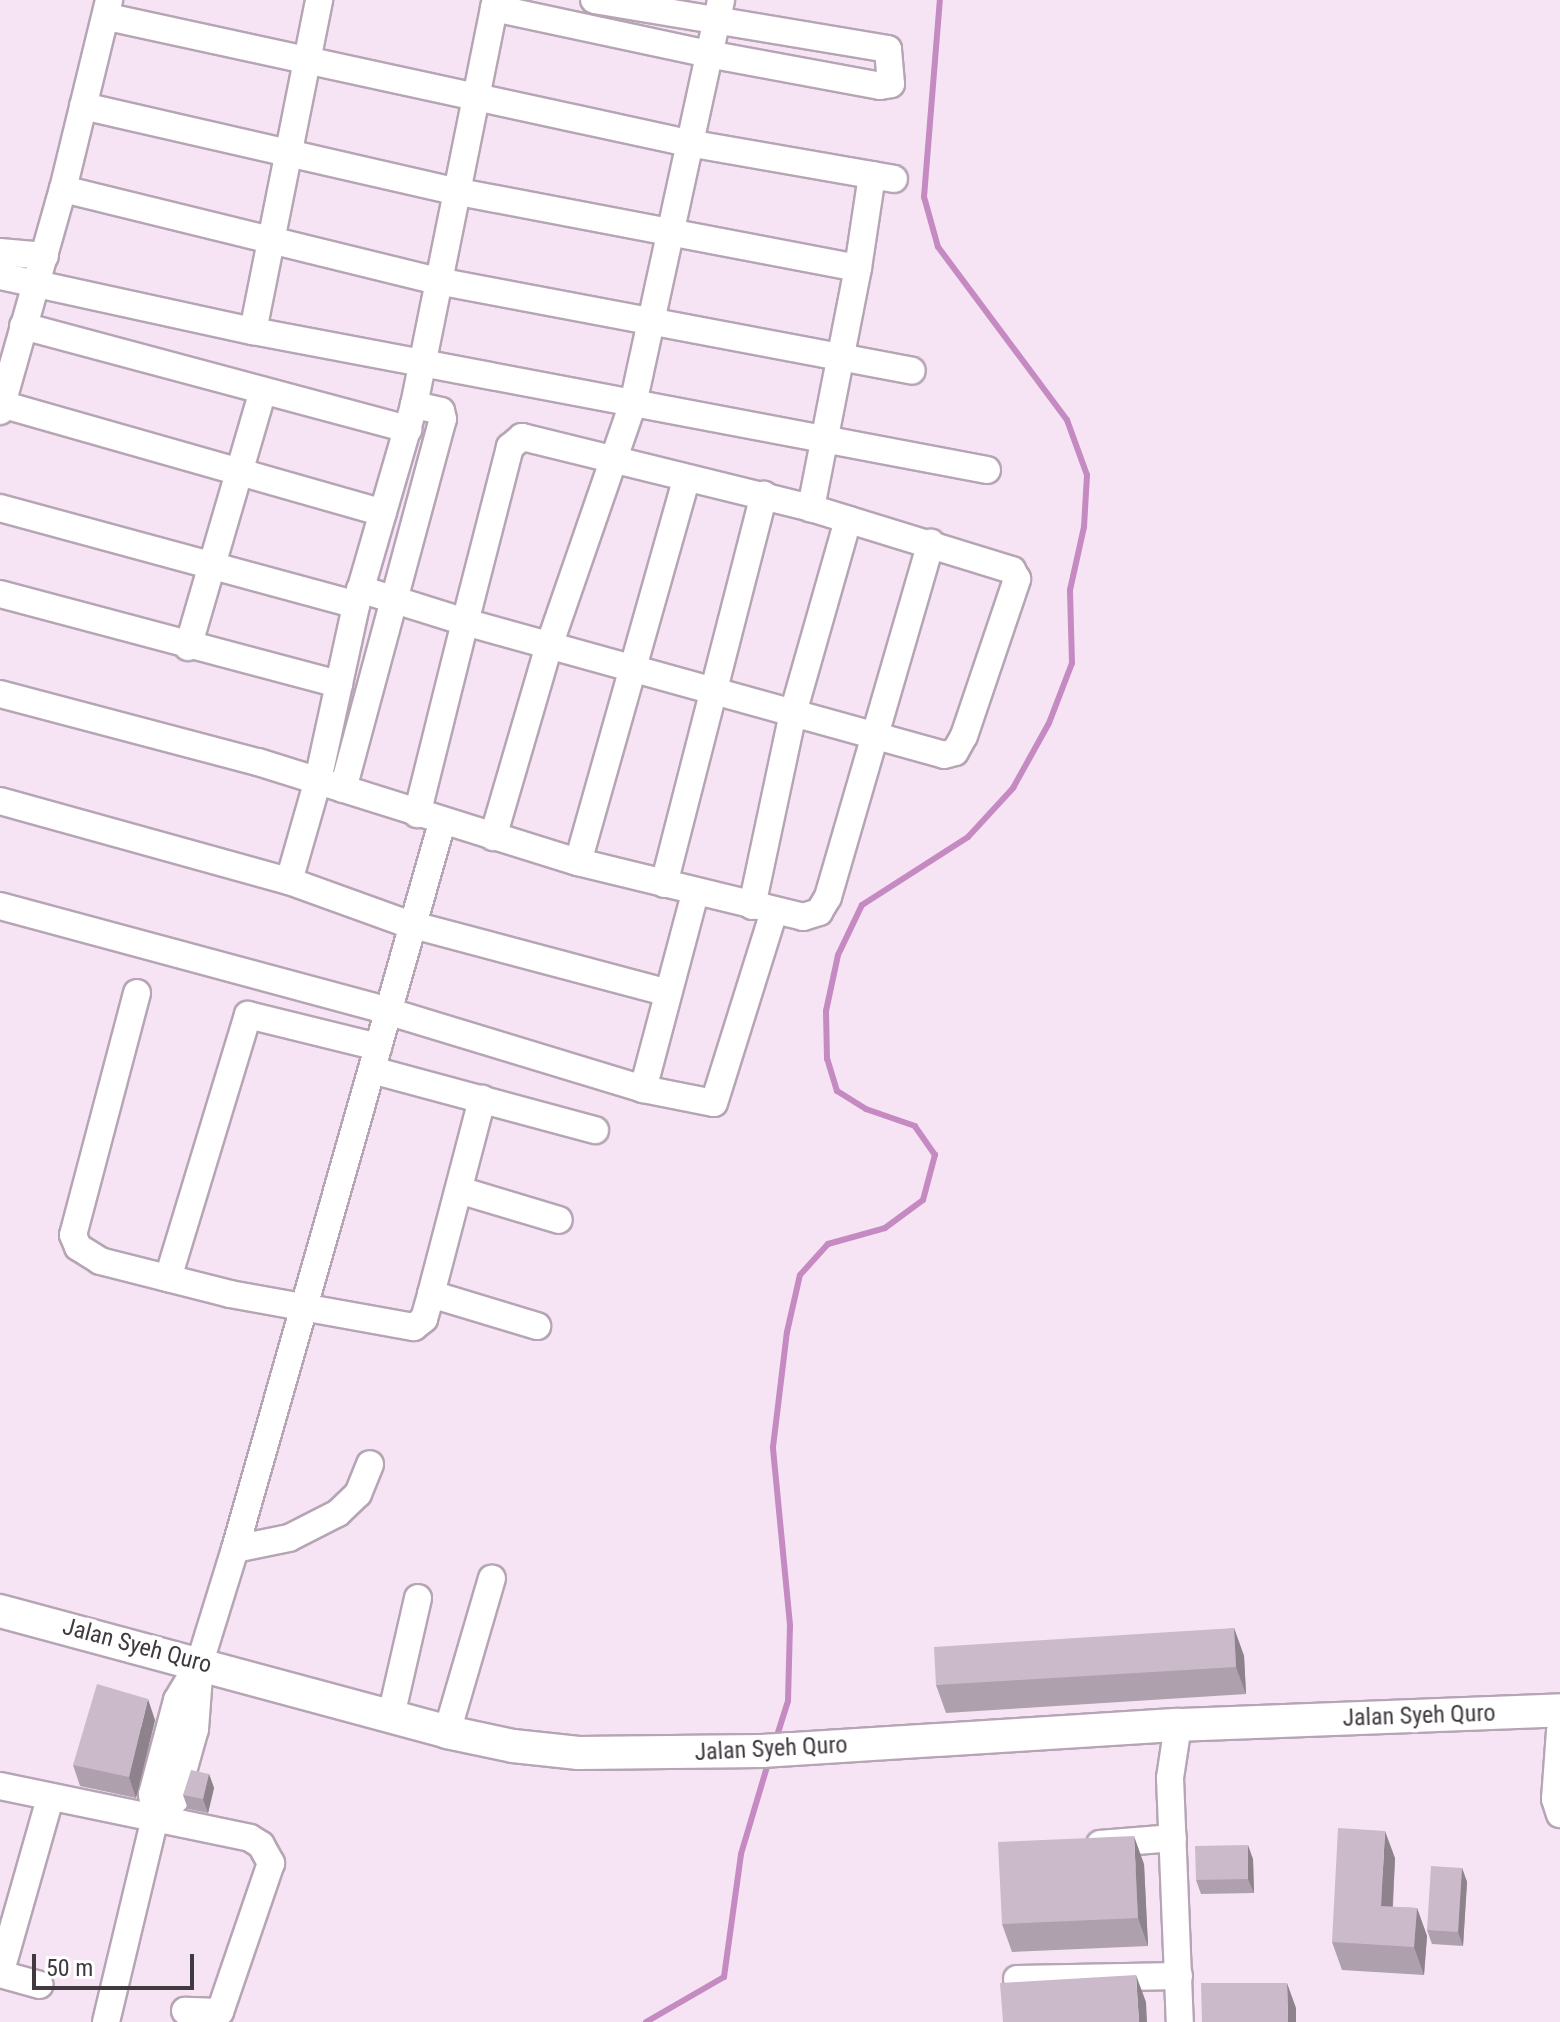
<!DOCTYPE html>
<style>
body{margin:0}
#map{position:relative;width:1560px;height:2022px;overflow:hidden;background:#f6e4f4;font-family:"Roboto Condensed",sans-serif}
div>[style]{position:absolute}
.stream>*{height:6px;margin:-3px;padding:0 3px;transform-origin:3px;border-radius:3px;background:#c58ac1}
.roads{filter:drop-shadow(2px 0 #b6a5b4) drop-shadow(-2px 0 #b6a5b4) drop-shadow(0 2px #b6a5b4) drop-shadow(0 -2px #b6a5b4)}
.minor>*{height:26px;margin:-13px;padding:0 13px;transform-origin:13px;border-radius:13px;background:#fff}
.major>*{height:32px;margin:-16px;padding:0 16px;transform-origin:16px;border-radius:16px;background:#fff}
.wall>*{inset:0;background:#afa0ae}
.shaded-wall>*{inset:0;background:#8e828d}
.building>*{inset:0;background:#cbbaca}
span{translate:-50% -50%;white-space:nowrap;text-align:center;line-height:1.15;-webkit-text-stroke:8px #fff;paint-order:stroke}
.street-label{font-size:24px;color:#40393f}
.scale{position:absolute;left:32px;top:1954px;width:162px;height:36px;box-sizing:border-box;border:4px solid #40393f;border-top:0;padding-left:10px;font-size:24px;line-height:28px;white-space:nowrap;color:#40393f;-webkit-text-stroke:6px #fff;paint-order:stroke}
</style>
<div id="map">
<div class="stream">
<div style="left:775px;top:1742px;width:43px;rotate:-72.4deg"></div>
<div style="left:788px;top:1701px;width:76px;rotate:-88.5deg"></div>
<div style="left:790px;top:1625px;width:179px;rotate:-95.5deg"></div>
<div style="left:773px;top:1447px;width:116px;rotate:-83.1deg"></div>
<div style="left:787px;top:1332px;width:58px;rotate:-77.2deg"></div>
<div style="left:800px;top:1275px;width:42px;rotate:-47.9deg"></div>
<div style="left:828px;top:1244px;width:59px;rotate:-15.7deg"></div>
<div style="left:885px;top:1228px;width:47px;rotate:-36.4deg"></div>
<div style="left:923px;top:1200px;width:47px;rotate:-75.1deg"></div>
<div style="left:935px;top:1155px;width:35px;rotate:-125deg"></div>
<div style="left:915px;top:1126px;width:52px;rotate:-160.9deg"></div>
<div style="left:866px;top:1109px;width:34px;rotate:-148deg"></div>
<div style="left:837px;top:1091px;width:34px;rotate:-107deg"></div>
<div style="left:827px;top:1059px;width:48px;rotate:-91.2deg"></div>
<div style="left:826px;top:1011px;width:57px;rotate:-77.9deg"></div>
<div style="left:838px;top:955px;width:55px;rotate:-64.4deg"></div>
<div style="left:862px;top:905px;width:126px;rotate:-32.7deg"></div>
<div style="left:968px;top:837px;width:67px;rotate:-47.4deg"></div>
<div style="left:1013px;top:788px;width:74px;rotate:-61deg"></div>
<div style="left:1049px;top:723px;width:64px;rotate:-69deg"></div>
<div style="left:1072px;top:663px;width:73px;rotate:-91.6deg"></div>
<div style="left:1070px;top:590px;width:65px;rotate:-77.5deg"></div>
<div style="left:1084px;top:527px;width:52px;rotate:-86.7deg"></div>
<div style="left:1087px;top:475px;width:59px;rotate:-110deg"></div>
<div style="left:1067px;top:420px;width:216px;rotate:-126.7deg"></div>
<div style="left:938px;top:247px;width:52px;rotate:-105.6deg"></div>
<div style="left:924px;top:197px;width:198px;rotate:-85.4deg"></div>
<div style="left:646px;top:2022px;width:90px;rotate:-30deg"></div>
<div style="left:724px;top:1977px;width:124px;rotate:-82.1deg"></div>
<div style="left:741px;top:1854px;width:98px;rotate:-73.4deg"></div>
</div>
<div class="roads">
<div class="minor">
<div style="left:494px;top:8px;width:219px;rotate:12.1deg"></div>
<div style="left:708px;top:54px;width:175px;rotate:10.5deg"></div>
<div style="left:880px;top:86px;width:11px;rotate:-10deg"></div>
<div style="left:891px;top:84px;width:35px;rotate:-95deg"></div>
<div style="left:888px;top:49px;width:298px;rotate:-170.5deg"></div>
<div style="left:108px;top:17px;width:594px;rotate:12.26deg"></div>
<div style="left:688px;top:143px;width:209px;rotate:9.9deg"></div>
<div style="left:83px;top:106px;width:381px;rotate:12.9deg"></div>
<div style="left:454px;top:191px;width:411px;rotate:10.8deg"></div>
<div style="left:858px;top:268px;width:245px;rotate:101.1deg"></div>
<div style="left:63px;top:189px;width:385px;rotate:13.8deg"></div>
<div style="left:437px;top:281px;width:483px;rotate:10.7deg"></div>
<div style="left:0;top:252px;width:45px;rotate:5.1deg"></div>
<div style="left:858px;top:268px;width:94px;rotate:-81.4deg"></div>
<div style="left:0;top:276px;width:259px;rotate:12.3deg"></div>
<div style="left:253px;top:331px;width:747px;rotate:10.72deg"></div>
<div style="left:23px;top:326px;width:399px;rotate:15deg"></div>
<div style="left:253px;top:331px;width:338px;rotate:-78.7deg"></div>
<div style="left:1px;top:404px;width:397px;rotate:15.9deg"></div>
<div style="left:0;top:411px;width:231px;rotate:-74.2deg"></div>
<div style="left:63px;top:189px;width:195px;rotate:-76.3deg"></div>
<div style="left:0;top:508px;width:369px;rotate:15.2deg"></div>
<div style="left:360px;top:589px;width:110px;rotate:17.4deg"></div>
<div style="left:465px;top:622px;width:497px;rotate:15.5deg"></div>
<div style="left:944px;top:755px;width:11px;rotate:-15deg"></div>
<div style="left:955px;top:752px;width:18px;rotate:-61deg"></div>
<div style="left:964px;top:736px;width:166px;rotate:-71.3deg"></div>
<div style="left:1017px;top:579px;width:10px;rotate:-119deg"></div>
<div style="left:1012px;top:570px;width:210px;rotate:-162.9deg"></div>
<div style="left:811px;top:508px;width:298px;rotate:-166.2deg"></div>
<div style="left:522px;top:437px;width:16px;rotate:140deg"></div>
<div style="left:510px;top:447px;width:181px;rotate:104.4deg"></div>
<div style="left:465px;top:622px;width:198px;rotate:104deg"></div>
<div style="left:0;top:594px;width:351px;rotate:14.9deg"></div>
<div style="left:188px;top:647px;width:264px;rotate:-73.7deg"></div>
<div style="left:0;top:694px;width:267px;rotate:14.8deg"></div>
<div style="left:258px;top:762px;width:335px;rotate:17.4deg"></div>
<div style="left:578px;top:862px;width:232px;rotate:13.7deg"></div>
<div style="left:803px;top:917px;width:17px;rotate:-17deg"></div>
<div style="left:819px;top:912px;width:17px;rotate:-59deg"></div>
<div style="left:828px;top:897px;width:369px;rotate:-73.8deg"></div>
<div style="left:343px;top:789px;width:383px;rotate:-74.9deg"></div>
<div style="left:443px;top:419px;width:8px;rotate:-104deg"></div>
<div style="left:441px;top:411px;width:28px;rotate:-167deg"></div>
<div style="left:0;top:801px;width:300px;rotate:15.5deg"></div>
<div style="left:289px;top:881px;width:120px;rotate:19.9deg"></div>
<div style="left:402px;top:922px;width:273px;rotate:14.9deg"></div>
<div style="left:493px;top:837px;width:199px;rotate:-73.7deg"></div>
<div style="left:549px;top:646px;width:256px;rotate:-70.9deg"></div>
<div style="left:633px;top:404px;width:413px;rotate:-77.7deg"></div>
<div style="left:578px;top:862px;width:399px;rotate:-74.2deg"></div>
<div style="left:289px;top:881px;width:105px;rotate:-74deg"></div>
<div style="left:318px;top:780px;width:179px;rotate:-77.7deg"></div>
<div style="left:356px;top:605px;width:208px;rotate:-73.8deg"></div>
<div style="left:414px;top:405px;width:413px;rotate:-78.6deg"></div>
<div style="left:664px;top:884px;width:402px;rotate:-75.6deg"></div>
<div style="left:0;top:906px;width:391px;rotate:15.1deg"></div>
<div style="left:377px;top:1008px;width:278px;rotate:16.9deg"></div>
<div style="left:643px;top:1089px;width:72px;rotate:11.2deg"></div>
<div style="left:714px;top:1103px;width:201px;rotate:-72.6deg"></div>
<div style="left:752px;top:906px;width:197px;rotate:-78deg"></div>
<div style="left:793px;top:713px;width:201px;rotate:-74.1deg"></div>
<div style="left:137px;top:993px;width:250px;rotate:104.8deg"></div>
<div style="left:73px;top:1235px;width:13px;rotate:67deg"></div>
<div style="left:78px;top:1247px;width:26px;rotate:32deg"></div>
<div style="left:100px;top:1261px;width:134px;rotate:14.2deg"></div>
<div style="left:230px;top:1294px;width:187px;rotate:10.2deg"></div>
<div style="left:414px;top:1327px;width:13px;rotate:-39deg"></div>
<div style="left:424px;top:1319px;width:26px;rotate:-74deg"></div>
<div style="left:431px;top:1294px;width:202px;rotate:-75.3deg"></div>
<div style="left:372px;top:1070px;width:231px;rotate:15.1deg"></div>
<div style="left:643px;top:1089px;width:203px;rotate:-75.1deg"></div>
<div style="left:459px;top:1190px;width:104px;rotate:16.7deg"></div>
<div style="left:168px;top:1278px;width:275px;rotate:-73.1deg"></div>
<div style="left:248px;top:1015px;width:134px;rotate:13.8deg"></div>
<div style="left:431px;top:1294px;width:111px;rotate:16.8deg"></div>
<div style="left:235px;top:1549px;width:55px;rotate:-11.5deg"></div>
<div style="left:289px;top:1538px;width:55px;rotate:-27deg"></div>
<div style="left:338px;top:1513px;width:28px;rotate:-44deg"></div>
<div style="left:358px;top:1494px;width:32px;rotate:-68deg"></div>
<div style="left:391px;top:1716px;width:121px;rotate:-77.1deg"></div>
<div style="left:1178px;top:1725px;width:54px;rotate:98.6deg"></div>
<div style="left:1170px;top:1778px;width:244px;rotate:87.7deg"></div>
<div style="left:1560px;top:1731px;width:68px;rotate:94.2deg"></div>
<div style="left:1555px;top:1799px;width:16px;rotate:72deg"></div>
<div style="left:447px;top:1732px;width:160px;rotate:-73.7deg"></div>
<div style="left:0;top:1786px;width:255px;rotate:11.7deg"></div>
<div style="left:250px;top:1838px;width:13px;rotate:32deg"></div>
<div style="left:261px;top:1845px;width:21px;rotate:61deg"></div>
<div style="left:271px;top:1863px;width:157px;rotate:108.9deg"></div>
<div style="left:220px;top:2012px;width:35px;rotate:-178deg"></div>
<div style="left:155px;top:1818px;width:27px;rotate:-42deg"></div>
<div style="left:175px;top:1800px;width:74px;rotate:-74.3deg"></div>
<div style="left:195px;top:1729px;width:67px;rotate:-85.7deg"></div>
<div style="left:1100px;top:1844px;width:73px;rotate:-4.7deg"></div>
<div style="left:0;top:1974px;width:183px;rotate:-74.1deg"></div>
<div style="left:0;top:1974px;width:41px;rotate:15.4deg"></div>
<div style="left:1017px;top:1979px;width:162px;rotate:-1.1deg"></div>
<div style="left:106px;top:2022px;width:210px;rotate:-76.5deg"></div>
<div style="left:155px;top:1818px;width:24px;rotate:-97deg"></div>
<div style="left:152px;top:1794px;width:97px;rotate:-75.1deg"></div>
<div style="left:177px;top:1700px;width:44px;rotate:-58.8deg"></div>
<div style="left:200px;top:1662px;width:118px;rotate:-72.8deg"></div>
<div style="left:235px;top:1549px;width:755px;rotate:-74.09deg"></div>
</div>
<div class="major">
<div style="left:0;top:1611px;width:463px;rotate:15.1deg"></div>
<div style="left:447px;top:1732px;width:67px;rotate:12deg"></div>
<div style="left:513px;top:1746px;width:66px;rotate:6.1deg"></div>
<div style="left:579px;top:1753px;width:183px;rotate:-0.6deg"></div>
<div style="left:762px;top:1751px;width:417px;rotate:-3.6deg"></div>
<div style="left:1178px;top:1725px;width:382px;rotate:-2.2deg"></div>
</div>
</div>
<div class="wall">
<div style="clip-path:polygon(1234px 1628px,1244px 1656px,1246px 1694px,946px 1713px,936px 1685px)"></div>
<div style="clip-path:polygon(155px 1720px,136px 1798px,80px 1786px,73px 1765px)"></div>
<div style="clip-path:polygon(209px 1774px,214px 1788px,208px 1813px,188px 1809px,183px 1795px)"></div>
<div style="clip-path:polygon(1395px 1858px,1393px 1907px,1417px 1908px,1427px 1936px,1424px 1975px,1342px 1970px,1332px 1942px)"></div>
<div style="clip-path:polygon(1253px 1859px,1254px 1893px,1201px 1894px,1196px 1880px)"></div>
<div style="clip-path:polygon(1144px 1864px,1148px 1946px,1012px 1952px,1002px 1924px)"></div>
<div style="clip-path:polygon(1462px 1868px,1467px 1882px,1463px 1946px,1432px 1944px,1427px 1930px)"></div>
</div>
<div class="shaded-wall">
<div style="clip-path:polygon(1234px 1628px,1244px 1656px,1246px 1694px,1236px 1667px)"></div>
<div style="clip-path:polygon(148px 1699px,155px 1720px,136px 1798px,129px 1777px)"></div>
<div style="clip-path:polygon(209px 1774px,214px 1788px,208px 1813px,203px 1799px)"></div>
<div style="clip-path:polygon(1385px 1831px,1395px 1858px,1391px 1934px,1381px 1906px)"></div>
<div style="clip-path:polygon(1134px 1836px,1144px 1864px,1148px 1946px,1138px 1918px)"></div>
<div style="clip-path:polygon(1248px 1845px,1253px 1859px,1254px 1893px,1248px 1879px)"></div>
<div style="clip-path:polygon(1462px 1868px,1467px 1882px,1463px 1946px,1458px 1932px)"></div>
<div style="clip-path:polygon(1417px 1908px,1427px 1936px,1424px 1975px,1414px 1947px)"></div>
<div style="clip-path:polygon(1136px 1975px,1146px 2002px,1147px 2022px,1139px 2022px)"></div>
<div style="clip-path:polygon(1287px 1983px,1296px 2008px,1296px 2022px,1288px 2022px)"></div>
</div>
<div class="building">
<div style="clip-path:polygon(1234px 1628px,1236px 1667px,936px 1685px,934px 1647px)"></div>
<div style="clip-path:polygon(97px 1684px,148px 1699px,129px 1777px,73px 1765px)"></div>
<div style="clip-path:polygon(191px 1770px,209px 1774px,203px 1799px,183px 1795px)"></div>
<div style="clip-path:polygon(1338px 1828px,1385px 1831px,1381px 1906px,1417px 1908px,1414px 1947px,1332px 1942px)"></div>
<div style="clip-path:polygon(1134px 1836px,1138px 1918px,1002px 1924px,998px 1842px)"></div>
<div style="clip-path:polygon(1248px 1845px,1248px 1879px,1196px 1880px,1195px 1846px)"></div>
<div style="clip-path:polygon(1431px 1866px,1462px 1868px,1458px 1932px,1427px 1930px)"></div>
<div style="clip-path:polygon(1136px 1975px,1139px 2022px,1003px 2022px,1000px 1983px)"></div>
<div style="clip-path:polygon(1201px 1983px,1287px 1983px,1288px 2022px,1202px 2022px)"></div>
</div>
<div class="street-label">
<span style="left:137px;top:1646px;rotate:15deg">Jalan Syeh Quro</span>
<span style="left:1419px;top:1716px;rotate:-2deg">Jalan Syeh Quro</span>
<span style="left:771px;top:1749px;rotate:-3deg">Jalan Syeh Quro</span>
</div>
<div class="scale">50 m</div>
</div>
